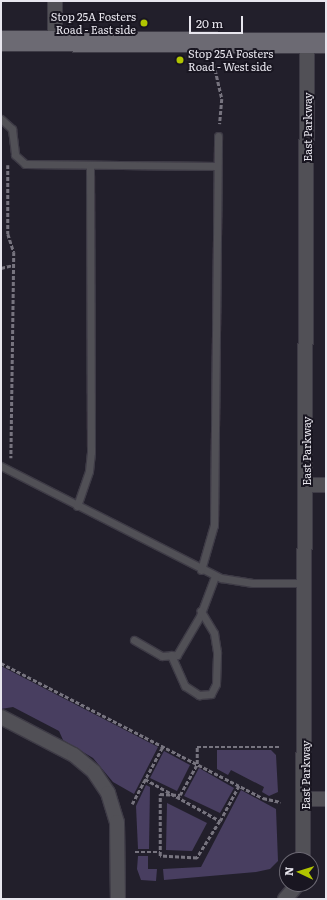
<!DOCTYPE html>
<style>
body{margin:0}
#map{position:relative;width:327px;height:900px;overflow:hidden;background:#221f2b;font-family:Literata,serif}
div>[style]{position:absolute}
.green>*{inset:0;background:#483e60}
.path>*{height:2.5px;margin-top:-1.25px;transform-origin:0;background:repeating-linear-gradient(90deg,#77747f 0 4px,transparent 0 6px)}
.roads{filter:drop-shadow(1px 0 #3e3b46) drop-shadow(-1px 0 #3e3b46) drop-shadow(0 1px #3e3b46) drop-shadow(0 -1px #3e3b46)}
.service>*{height:7px;margin:-3.5px;padding:0 3.5px;transform-origin:3.5px;border-radius:3.5px;background:#515056}
.minor>*{height:14px;margin:-7px;padding:0 7px;transform-origin:7px;border-radius:7px;background:#515056}
.secondary>*{height:20px;margin:-10px;padding:0 10px;transform-origin:10px;border-radius:10px;background:#6c6a73}
.dots>*{width:11px;height:11px;translate:-50% -50%;box-sizing:border-box;border:2px solid #191621;border-radius:50%}
span{translate:-50% -50%;white-space:nowrap;text-align:center;line-height:1.15;-webkit-text-stroke:4px #191621;paint-order:stroke}
.poi-label{font-size:11px;color:#e8e6ee}
.right{translate:-100% -50%;text-align:right}
.left{translate:0 -50%;text-align:left}
.street-label{font-size:11px;color:#e8e6ee}
.frame{position:absolute;inset:0;border:2px solid #e8e6ee;pointer-events:none}
.north{position:absolute;left:279px;top:852px;width:40px;height:40px;box-sizing:border-box;background:#191621;border:1px solid #6c6973;border-radius:50%;rotate:274deg;font-size:11px;font-weight:700;line-height:16px;text-align:center;color:#e8e6ee}
.north::after{content:'';display:block;margin:auto;width:14px;height:18px;background:#b1c500;clip-path:polygon(50% 0,100% 100%,50% 72%,0 100%)}
.scale{position:absolute;left:189px;top:16px;width:54px;height:18px;box-sizing:border-box;border:2px solid #e8e6ee;border-top:0;padding-left:5px;font-size:12px;line-height:14px;white-space:nowrap;color:#e8e6ee;-webkit-text-stroke:3px #191621;paint-order:stroke}
</style>
<div id="map">
<div class="green">
<div style="clip-path:polygon(1px 666px,158px 747px,134px 794px,113px 782px,93px 758px,63px 740px,59px 731px,13px 707px,1px 709px)"></div>
<div style="clip-path:polygon(217px 750px,271px 750px,276px 755px,278px 792px,269px 796px,262px 792px,264px 787px,231px 770px,228px 775px,217px 769px)"></div>
<div style="clip-path:polygon(164px 751px,190px 765px,177px 791px,150px 778px)"></div>
<div style="clip-path:polygon(199px 768px,234px 788px,220px 813px,184px 796px)"></div>
<div style="clip-path:polygon(146px 785px,150px 787px,149px 849px,138px 849px,136px 806px)"></div>
<div style="clip-path:polygon(241px 790px,276px 809px,278px 861px,270px 869px,256px 872px,164px 880px,163px 869px,201px 867px)"></div>
<div style="clip-path:polygon(167px 803px,207px 823px,192px 851px,166px 850px)"></div>
<div style="clip-path:polygon(138px 856px,148px 856px,148px 869px,157px 869px,156px 881px,141px 880px,137px 869px)"></div>
</div>
<div class="path">
<div style="left:214px;top:64px;width:36px;rotate:77deg"></div>
<div style="left:222px;top:99px;width:25px;rotate:95deg"></div>
<div style="left:8px;top:165px;width:69px;rotate:90deg"></div>
<div style="left:8px;top:234px;width:19px;rotate:72deg"></div>
<div style="left:14px;top:252px;width:206px;rotate:90.8deg"></div>
<div style="left:1px;top:268px;width:12px;rotate:-14deg"></div>
<div style="left:1px;top:663px;width:295px;rotate:27.3deg"></div>
<div style="left:263px;top:798px;width:18px;rotate:13deg"></div>
<div style="left:145px;top:779px;width:86px;rotate:29.2deg"></div>
<div style="left:220px;top:821px;width:40px;rotate:-62deg"></div>
<div style="left:132px;top:804px;width:66px;rotate:-61.9deg"></div>
<div style="left:220px;top:821px;width:44px;rotate:121.9deg"></div>
<div style="left:197px;top:858px;width:37px;rotate:-177deg"></div>
<div style="left:160px;top:856px;width:62px;rotate:-90deg"></div>
<div style="left:160px;top:794px;width:20px;rotate:3deg"></div>
<div style="left:180px;top:795px;width:35px;rotate:-61deg"></div>
<div style="left:197px;top:764px;width:17px;rotate:-90deg"></div>
<div style="left:197px;top:747px;width:82px"></div>
<div style="left:135px;top:852px;width:25px"></div>
</div>
<div class="roads">
<div class="service">
<div style="left:1px;top:119px;width:15px;rotate:42deg"></div>
<div style="left:12px;top:129px;width:26px;rotate:83deg"></div>
<div style="left:15px;top:155px;width:13px;rotate:42deg"></div>
<div style="left:25px;top:164px;width:192px;rotate:0.6deg"></div>
<div style="left:1px;top:466px;width:247px;rotate:27deg"></div>
<div style="left:221px;top:578px;width:32px;rotate:9deg"></div>
<div style="left:253px;top:583px;width:52px"></div>
<div style="left:77px;top:506px;width:37px;rotate:-71deg"></div>
<div style="left:89px;top:471px;width:19px;rotate:-84deg"></div>
<div style="left:91px;top:452px;width:287px;rotate:-90.2deg"></div>
<div style="left:201px;top:570px;width:47px;rotate:-73.9deg"></div>
<div style="left:214px;top:525px;width:389px;rotate:-89.4deg"></div>
<div style="left:134px;top:640px;width:32px;rotate:30deg"></div>
<div style="left:162px;top:656px;width:15px;rotate:-4deg"></div>
<div style="left:177px;top:655px;width:45px;rotate:-59.5deg"></div>
<div style="left:200px;top:616px;width:43px;rotate:-69.4deg"></div>
<div style="left:171px;top:655px;width:34px;rotate:66deg"></div>
<div style="left:185px;top:686px;width:17px;rotate:33deg"></div>
<div style="left:199px;top:695px;width:12px;rotate:-5deg"></div>
<div style="left:211px;top:694px;width:11px;rotate:-63deg"></div>
<div style="left:216px;top:684px;width:32px;rotate:-88deg"></div>
<div style="left:217px;top:652px;width:19px;rotate:-99deg"></div>
<div style="left:214px;top:633px;width:26px;rotate:-121deg"></div>
</div>
<div class="minor">
<div style="left:55px;top:43px;width:42px;rotate:-90deg"></div>
<div style="left:306px;top:485px;width:20px"></div>
<div style="left:1px;top:717px;width:82px;rotate:27.5deg"></div>
<div style="left:74px;top:755px;width:26px;rotate:40deg"></div>
<div style="left:94px;top:772px;width:25px;rotate:56deg"></div>
<div style="left:108px;top:793px;width:30px;rotate:73deg"></div>
<div style="left:117px;top:822px;width:77px;rotate:89.3deg"></div>
<div style="left:305px;top:799px;width:21px"></div>
<div style="left:303px;top:860px;width:818px;rotate:-89.72deg"></div>
<div style="left:285px;top:899px;width:20px;rotate:-49deg"></div>
</div>
<div class="secondary">
<div style="left:1px;top:41px;width:325px;rotate:0.4deg"></div>
</div>
</div>
<div class="dots">
<div style="left:144px;top:23px;background:#b1c500"></div>
<div style="left:180px;top:60px;background:#b1c500"></div>
</div>
<div class="poi-label">
<span class="right" style="left:136px;top:23px">Stop 25A Fosters<br>Road - East side</span>
<span class="left" style="left:188px;top:60px">Stop 25A Fosters<br>Road - West side</span>
</div>
<div class="street-label">
<span style="left:307px;top:127px;rotate:-90deg">East Parkway</span>
<span style="left:306px;top:451px;rotate:-90deg">East Parkway</span>
<span style="left:305px;top:775px;rotate:-90deg">East Parkway</span>
</div>
<div class="frame"></div>
<div class="north">N</div>
<div class="scale">20 m</div>
</div>
